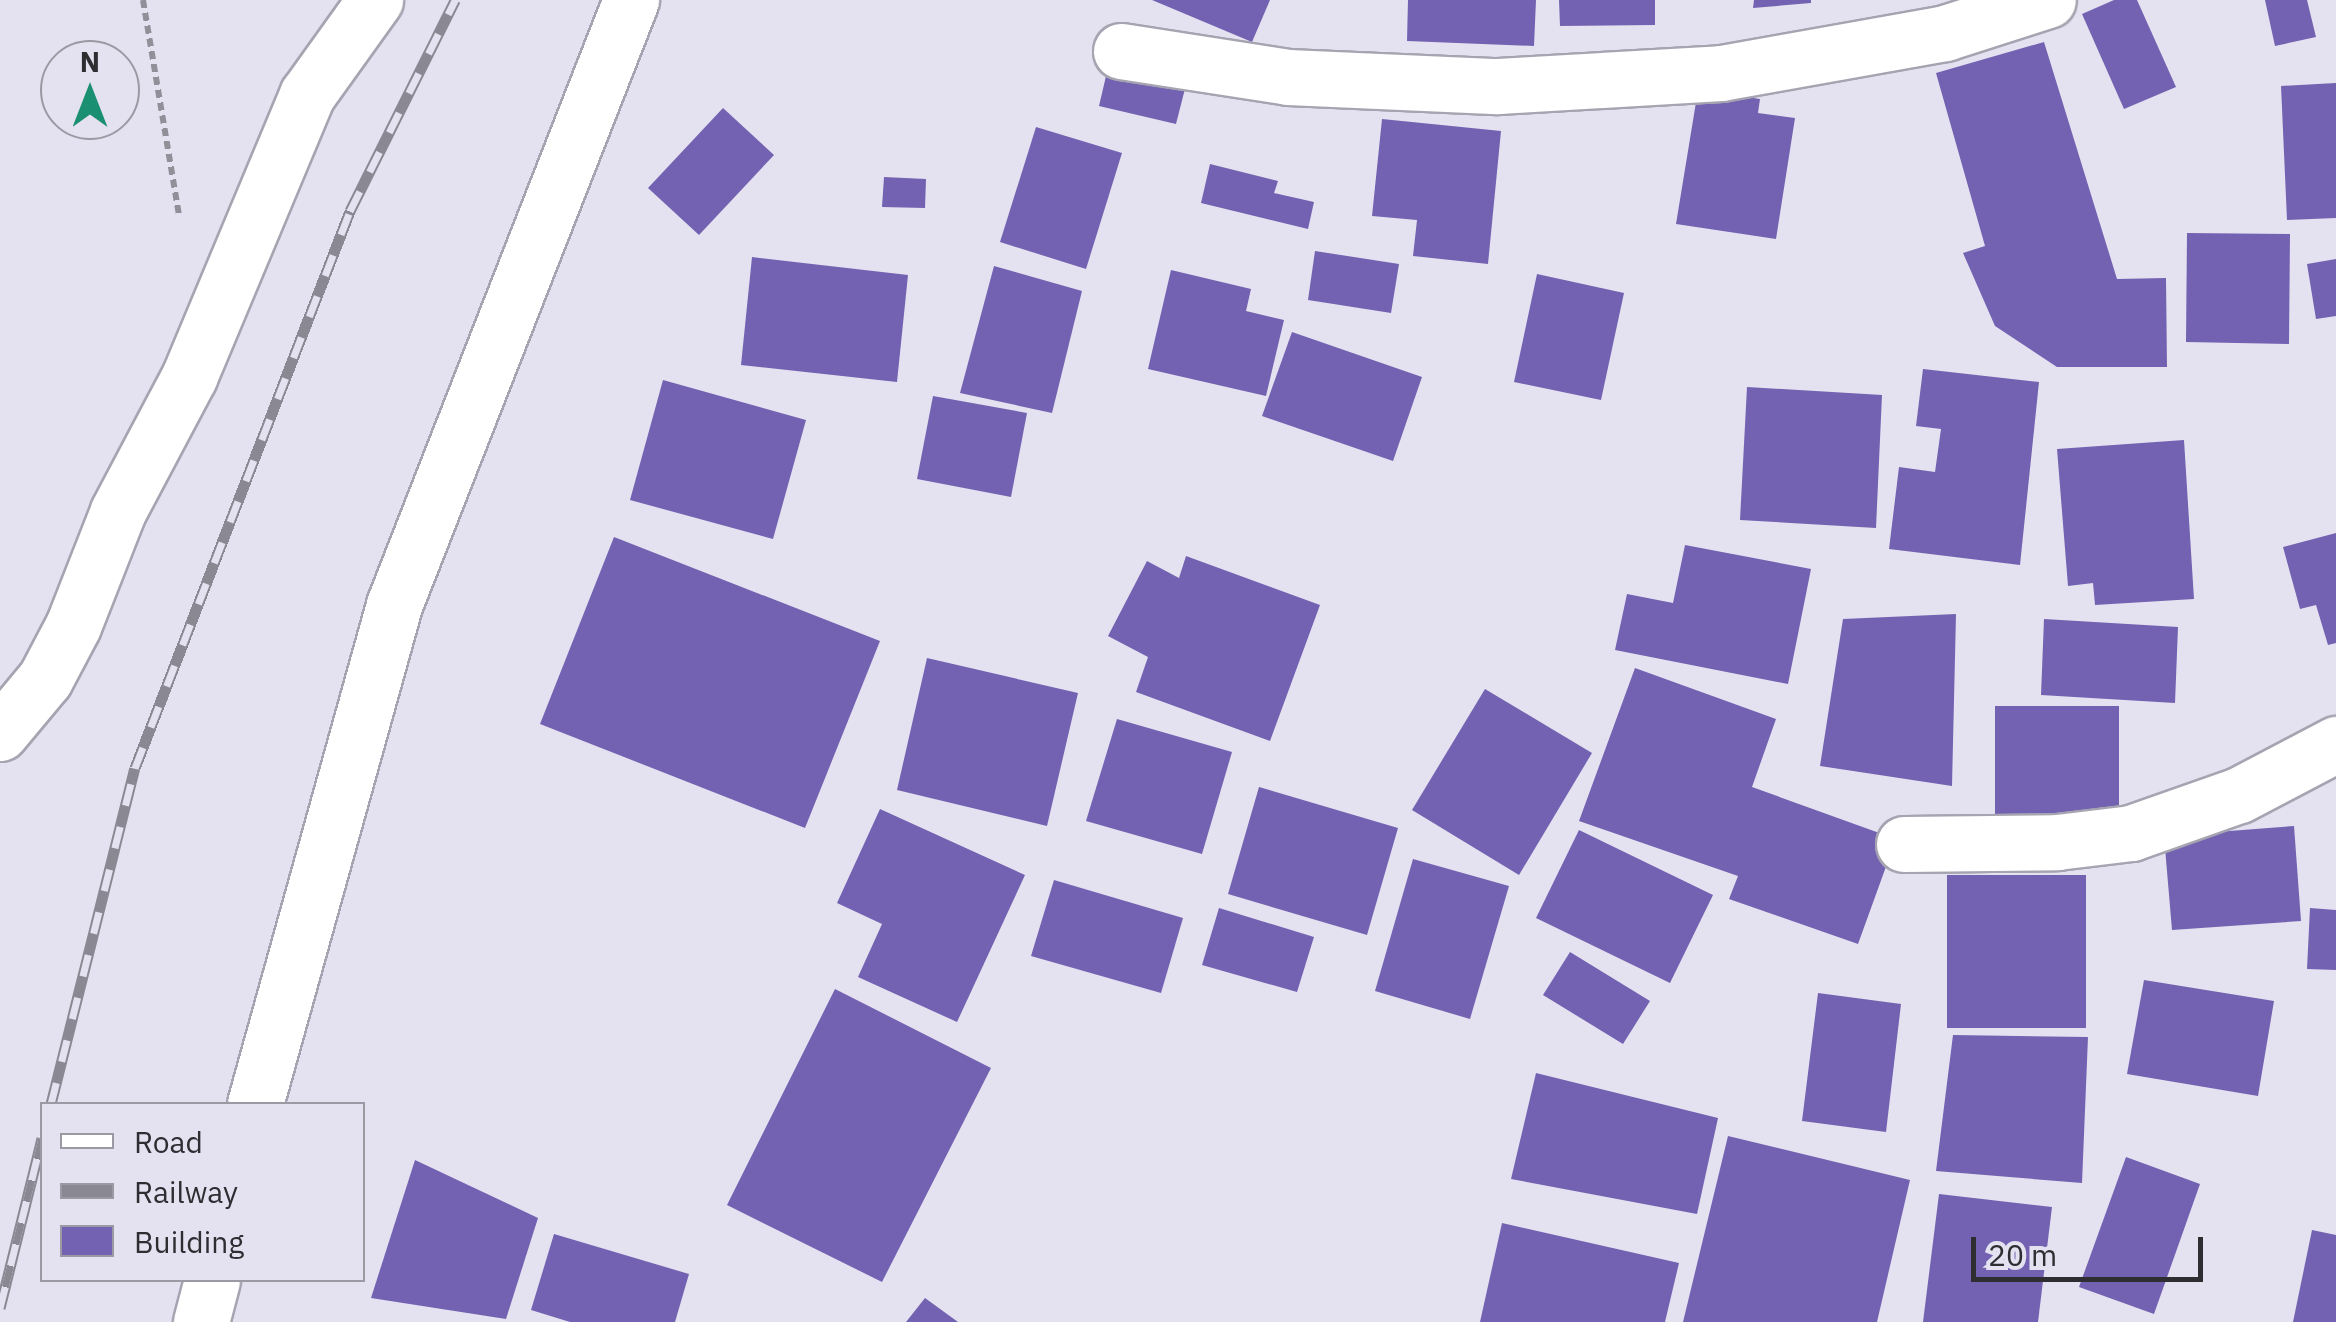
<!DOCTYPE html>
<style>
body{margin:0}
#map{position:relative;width:2336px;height:1322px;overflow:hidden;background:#e4e2f0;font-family:"IBM Plex Sans",sans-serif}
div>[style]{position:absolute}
.building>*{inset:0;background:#7362b1}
.path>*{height:6px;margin-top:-3px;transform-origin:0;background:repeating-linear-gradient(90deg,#919099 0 8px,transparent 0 13px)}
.roads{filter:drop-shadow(2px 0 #a6a4b1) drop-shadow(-2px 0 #a6a4b1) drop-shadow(0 2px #a6a4b1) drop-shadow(0 -2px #a6a4b1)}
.minor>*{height:55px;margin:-27.5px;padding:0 27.5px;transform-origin:27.5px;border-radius:27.5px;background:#fff}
.rail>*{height:11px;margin-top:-5.5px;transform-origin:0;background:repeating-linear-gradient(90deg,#e4e2f0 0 22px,#8a8892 0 44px);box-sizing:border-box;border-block:2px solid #8a8892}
span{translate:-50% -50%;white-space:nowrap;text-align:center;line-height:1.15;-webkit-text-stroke:10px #e4e2f0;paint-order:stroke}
.legend{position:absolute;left:40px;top:1102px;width:325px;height:180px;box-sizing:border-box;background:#e4e2f0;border:2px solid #9b9aa4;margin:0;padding:12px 18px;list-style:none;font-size:30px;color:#2e2d32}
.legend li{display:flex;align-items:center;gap:20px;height:50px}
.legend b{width:50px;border:2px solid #9b9aa4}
.north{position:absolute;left:40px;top:40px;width:100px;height:100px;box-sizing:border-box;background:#e4e2f0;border:2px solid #9b9aa4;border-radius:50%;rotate:0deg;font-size:28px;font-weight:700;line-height:40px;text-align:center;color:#2e2d32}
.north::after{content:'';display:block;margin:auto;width:35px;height:45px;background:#1b8f71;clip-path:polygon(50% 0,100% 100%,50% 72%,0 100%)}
.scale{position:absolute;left:1971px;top:1237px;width:232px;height:45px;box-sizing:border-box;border:5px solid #2e2d32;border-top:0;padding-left:12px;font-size:30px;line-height:35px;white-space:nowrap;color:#2e2d32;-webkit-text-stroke:8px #e4e2f0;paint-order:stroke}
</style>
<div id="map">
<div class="building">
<div style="clip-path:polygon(1152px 0,1270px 0,1252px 42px)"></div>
<div style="clip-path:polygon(1408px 0,1536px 0,1534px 46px,1407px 41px)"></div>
<div style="clip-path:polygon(1559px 0,1655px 0,1655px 25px,1560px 26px)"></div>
<div style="clip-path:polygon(1754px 0,1811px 0,1811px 3px,1753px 8px)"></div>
<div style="clip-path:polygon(2114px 0,2137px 0,2176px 87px,2124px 109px,2082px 14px)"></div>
<div style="clip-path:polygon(2265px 0,2307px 0,2316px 37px,2275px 46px)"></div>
<div style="clip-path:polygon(2044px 42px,2117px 279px,2166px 278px,2167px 367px,2057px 367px,1995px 326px,1963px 253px,1985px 246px,1936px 73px)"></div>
<div style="clip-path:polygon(1110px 59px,1188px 77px,1176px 124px,1099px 106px)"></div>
<div style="clip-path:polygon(2336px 83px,2336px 218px,2287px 220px,2281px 86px)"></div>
<div style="clip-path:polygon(1698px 90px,1760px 99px,1758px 113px,1795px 118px,1776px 239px,1676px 224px)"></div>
<div style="clip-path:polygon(723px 108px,774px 155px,699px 235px,648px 188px)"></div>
<div style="clip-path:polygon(1382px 119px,1501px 131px,1488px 264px,1413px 256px,1417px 220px,1372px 216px)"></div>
<div style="clip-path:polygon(1036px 127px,1122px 153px,1086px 269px,1000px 242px)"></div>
<div style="clip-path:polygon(1210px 164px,1278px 181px,1274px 193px,1314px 202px,1308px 229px,1201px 203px)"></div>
<div style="clip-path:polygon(884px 177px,926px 179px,925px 208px,882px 207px)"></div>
<div style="clip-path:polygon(2187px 233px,2290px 234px,2289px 344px,2186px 342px)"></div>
<div style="clip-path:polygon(1315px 251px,1399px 264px,1391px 313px,1308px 300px)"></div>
<div style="clip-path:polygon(752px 257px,908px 275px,897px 382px,741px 365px)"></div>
<div style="clip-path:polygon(2336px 259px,2336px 316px,2316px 319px,2307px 264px)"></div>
<div style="clip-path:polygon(994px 266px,1082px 291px,1052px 413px,960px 393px)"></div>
<div style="clip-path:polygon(1171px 270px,1251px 289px,1246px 311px,1284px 320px,1266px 396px,1148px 369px)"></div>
<div style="clip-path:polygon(1537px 274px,1624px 293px,1601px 400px,1514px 382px)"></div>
<div style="clip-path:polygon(1292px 332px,1422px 377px,1393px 461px,1262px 416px)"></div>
<div style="clip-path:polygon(1923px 369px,2039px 382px,2020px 565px,1889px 549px,1899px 467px,1935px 472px,1941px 429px,1916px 426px)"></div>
<div style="clip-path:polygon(663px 380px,806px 420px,773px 539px,630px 500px)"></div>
<div style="clip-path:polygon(1747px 387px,1882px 395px,1876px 528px,1740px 520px)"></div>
<div style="clip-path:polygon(933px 396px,1027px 413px,1011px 497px,917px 479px)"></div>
<div style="clip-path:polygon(2184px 440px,2194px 599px,2095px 605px,2093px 583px,2068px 586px,2057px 449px)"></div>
<div style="clip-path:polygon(2336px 533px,2336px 643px,2328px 645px,2316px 605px,2300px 609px,2283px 547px)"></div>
<div style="clip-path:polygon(614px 537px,880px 641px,805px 828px,540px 724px)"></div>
<div style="clip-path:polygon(1685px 545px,1811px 569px,1788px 684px,1615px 650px,1627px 594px,1673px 603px)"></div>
<div style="clip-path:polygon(1186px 556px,1320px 605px,1270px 741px,1136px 692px,1148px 657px,1108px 636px,1147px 561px,1179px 578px)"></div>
<div style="clip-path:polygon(1956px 614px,1952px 786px,1820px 766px,1843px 619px)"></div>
<div style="clip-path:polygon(2044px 619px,2178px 627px,2175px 703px,2041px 695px)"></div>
<div style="clip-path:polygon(927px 658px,1078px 693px,1047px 826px,897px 790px)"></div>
<div style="clip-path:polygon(1635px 668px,1776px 719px,1752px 787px,1896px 839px,1858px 944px,1729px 899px,1738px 876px,1579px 821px)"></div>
<div style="clip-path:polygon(1485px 689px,1592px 753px,1519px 875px,1412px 810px)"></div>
<div style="clip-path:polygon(1995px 706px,2119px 706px,2119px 828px,1995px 828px)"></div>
<div style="clip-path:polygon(1117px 719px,1232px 752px,1202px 854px,1086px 821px)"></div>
<div style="clip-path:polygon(1259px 787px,1398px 828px,1367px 935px,1228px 894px)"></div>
<div style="clip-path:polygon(880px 809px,1025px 875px,957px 1022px,858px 977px,882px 924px,837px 903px)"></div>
<div style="clip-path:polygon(2294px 826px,2301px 921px,2172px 930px,2164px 836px)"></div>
<div style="clip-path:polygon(1579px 830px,1713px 895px,1670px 983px,1536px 918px)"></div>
<div style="clip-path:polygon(1413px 859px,1509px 886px,1470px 1019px,1375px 991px)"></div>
<div style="clip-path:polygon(1947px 875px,2086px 875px,2086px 1028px,1947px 1028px)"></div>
<div style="clip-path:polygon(1054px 880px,1183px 918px,1161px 993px,1031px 956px)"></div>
<div style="clip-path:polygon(1219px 908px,1314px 937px,1297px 992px,1202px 965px)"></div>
<div style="clip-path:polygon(2310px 908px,2336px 910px,2336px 970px,2307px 969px)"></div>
<div style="clip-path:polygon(1570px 952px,1650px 1001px,1623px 1044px,1543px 995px)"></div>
<div style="clip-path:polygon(2144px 980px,2274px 1001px,2258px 1096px,2127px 1074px)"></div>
<div style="clip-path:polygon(835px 989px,991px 1068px,882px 1282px,727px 1205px)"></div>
<div style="clip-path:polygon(1818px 993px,1901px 1004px,1886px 1132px,1802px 1121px)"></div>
<div style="clip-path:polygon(1953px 1035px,2088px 1037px,2082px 1183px,1936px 1171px)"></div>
<div style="clip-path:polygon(1536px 1073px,1718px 1118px,1697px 1214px,1511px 1179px)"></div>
<div style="clip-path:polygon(1728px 1136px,1910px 1180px,1877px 1322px,1683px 1322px)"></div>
<div style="clip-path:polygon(2126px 1157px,2200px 1184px,2154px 1314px,2079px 1287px)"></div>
<div style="clip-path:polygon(415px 1160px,538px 1218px,506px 1319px,371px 1298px)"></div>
<div style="clip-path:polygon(1939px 1194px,2052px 1207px,2038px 1322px,1923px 1322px)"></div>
<div style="clip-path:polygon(1502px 1223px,1679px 1263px,1665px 1322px,1480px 1322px)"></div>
<div style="clip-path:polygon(2312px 1230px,2336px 1235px,2336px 1322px,2293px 1322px)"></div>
<div style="clip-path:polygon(554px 1234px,689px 1274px,675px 1322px,570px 1322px,531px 1310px)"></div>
<div style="clip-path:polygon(925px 1298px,958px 1322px,906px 1322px)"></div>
</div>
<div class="path">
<div style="left:143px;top:0;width:219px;rotate:80.5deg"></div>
</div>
<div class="roads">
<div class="minor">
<div style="left:1121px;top:51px;width:169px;rotate:8.8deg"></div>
<div style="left:1288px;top:77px;width:210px;rotate:2.5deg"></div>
<div style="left:1498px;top:86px;width:223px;rotate:-3.3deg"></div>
<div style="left:1721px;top:73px;width:228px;rotate:-10.1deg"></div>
<div style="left:1945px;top:33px;width:108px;rotate:-17.8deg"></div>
<div style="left:0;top:733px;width:70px;rotate:-50.2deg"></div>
<div style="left:45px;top:679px;width:60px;rotate:-62.2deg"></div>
<div style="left:73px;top:626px;width:123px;rotate:-68.6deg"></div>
<div style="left:118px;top:511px;width:152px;rotate:-62.1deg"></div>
<div style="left:189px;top:377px;width:306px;rotate:-67.3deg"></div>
<div style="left:307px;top:95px;width:117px;rotate:-54.4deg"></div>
<div style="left:1904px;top:844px;width:153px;rotate:-0.7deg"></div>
<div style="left:2057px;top:842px;width:75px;rotate:-6.9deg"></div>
<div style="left:2131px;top:833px;width:114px;rotate:-19.4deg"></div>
<div style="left:2239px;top:795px;width:110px;rotate:-27.7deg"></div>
<div style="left:255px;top:1104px;width:518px;rotate:-74.43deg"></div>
<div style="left:394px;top:605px;width:650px;rotate:-68.61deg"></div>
<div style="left:201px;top:1322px;width:43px;rotate:-75.3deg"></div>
</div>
</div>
<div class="rail">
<div style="left:51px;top:1104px;width:346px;rotate:-76deg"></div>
<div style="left:135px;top:768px;width:597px;rotate:-68.89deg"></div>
<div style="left:350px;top:211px;width:236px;rotate:-63.5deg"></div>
<div style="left:0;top:1308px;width:175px;rotate:-76.1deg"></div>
</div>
<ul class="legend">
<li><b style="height:12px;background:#fff"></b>Road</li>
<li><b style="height:12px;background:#8a8892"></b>Railway</li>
<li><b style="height:28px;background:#7362b1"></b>Building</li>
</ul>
<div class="north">N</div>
<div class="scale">20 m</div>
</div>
